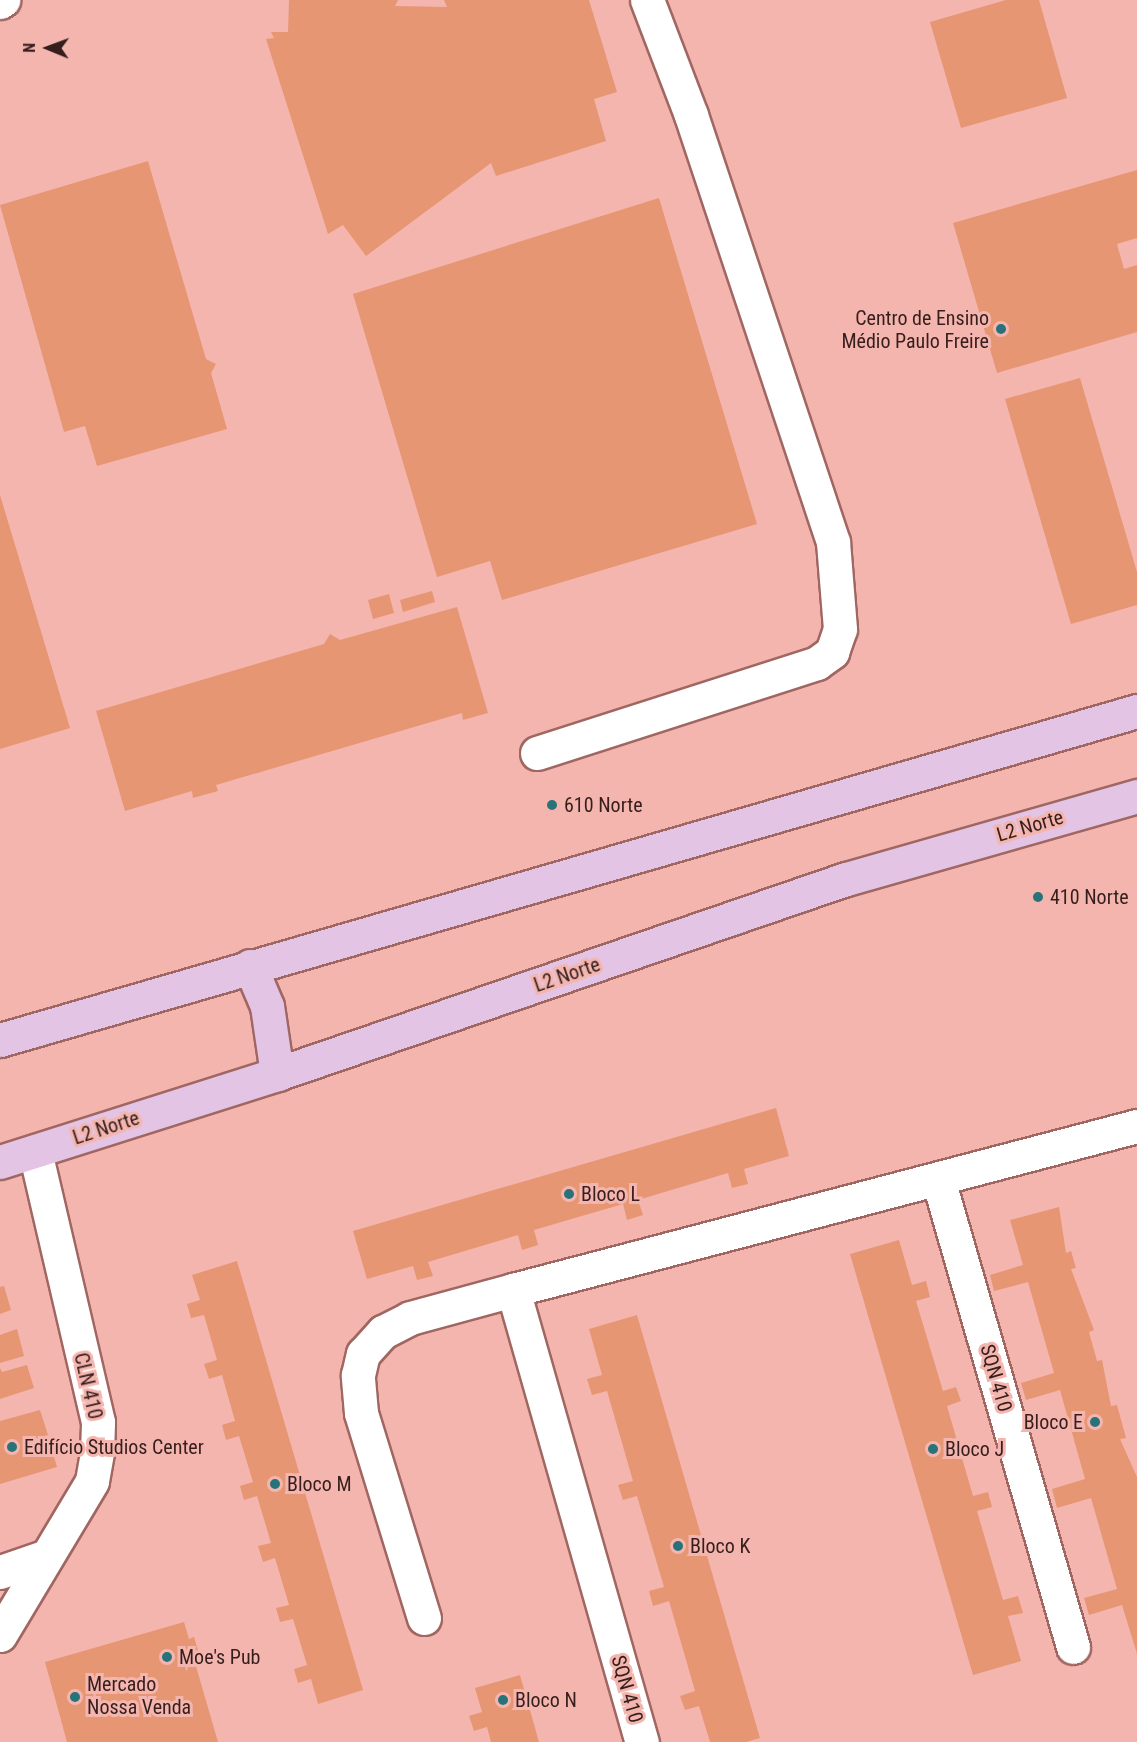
<!DOCTYPE html>
<meta charset="utf-8">
<style>
body{margin:0}
#map{position:relative;width:1137px;height:1742px;overflow:hidden;background:#f4b5af;font-family:"Roboto Condensed",sans-serif}
div>[style]{position:absolute}
.building>*{inset:0;background:#e79673}
.roads{filter:drop-shadow(2px 0 #a06762) drop-shadow(-2px 0 #a06762) drop-shadow(0 2px #a06762) drop-shadow(0 -2px #a06762)}
.minor>*{height:33px;margin:-16.5px;padding:0 16.5px;transform-origin:16.5px;border-radius:16.5px;background:#fff}
.major>*{height:33px;margin:-16.5px;padding:0 16.5px;transform-origin:16.5px;border-radius:16.5px;background:#e3c4e5}
.dots>*{width:16px;height:16px;translate:-50% -50%;box-sizing:border-box;border:3px solid #f4b5af;border-radius:50%}
span{translate:-50% -50%;white-space:nowrap;text-align:center;line-height:1.15;-webkit-text-stroke:6px #f4b5af;paint-order:stroke}
.poi-label{font-size:20px;color:#351e1c}
.right{translate:-100% -50%;text-align:right}
.left{translate:0 -50%;text-align:left}
.street-label{font-size:20px;color:#351e1c}
.north{position:absolute;left:18px;top:18px;width:60px;height:60px;-webkit-text-stroke:4px #f4b5af;paint-order:stroke;rotate:271deg;font-size:16px;font-weight:700;line-height:24px;text-align:center;color:#351e1c}
.north::after{content:'';display:block;margin:auto;width:21px;height:27px;background:#351e1c;clip-path:polygon(50% 0,100% 100%,50% 72%,0 100%)}
</style>
<div id="map">
<div class="building">
<div style="clip-path:polygon(289px 0,398px 0,395px 6px,447px 7px,444px 0,589px 0,617px 92px,594px 99px,606px 141px,496px 176px,491px 163px,366px 256px,343px 225px,328px 234px,266px 39px,274px 38px,271px 32px,288px 32px)"></div>
<div style="clip-path:polygon(1006px 0,1039px 0,1067px 98px,961px 128px,930px 22px)"></div>
<div style="clip-path:polygon(148px 161px,206px 359px,216px 364px,211px 373px,227px 429px,97px 466px,85px 426px,64px 432px,0 205px)"></div>
<div style="clip-path:polygon(1137px 170px,1137px 238px,1117px 244px,1124px 269px,1137px 265px,1137px 332px,997px 373px,953px 223px)"></div>
<div style="clip-path:polygon(659px 198px,757px 524px,502px 600px,490px 561px,437px 577px,353px 294px)"></div>
<div style="clip-path:polygon(1080px 378px,1137px 572px,1137px 605px,1071px 624px,1005px 399px)"></div>
<div style="clip-path:polygon(0 495px,70px 728px,0 749px)"></div>
<div style="clip-path:polygon(432px 591px,435px 602px,403px 612px,400px 600px)"></div>
<div style="clip-path:polygon(389px 594px,394px 613px,373px 619px,368px 600px)"></div>
<div style="clip-path:polygon(457px 607px,488px 713px,463px 720px,462px 713px,216px 785px,218px 791px,193px 798px,192px 791px,125px 811px,96px 711px,324px 644px,330px 634px,340px 640px)"></div>
<div style="clip-path:polygon(776px 1108px,789px 1156px,744px 1169px,748px 1184px,732px 1188px,728px 1173px,638px 1200px,643px 1215px,627px 1220px,623px 1204px,534px 1230px,538px 1245px,522px 1250px,518px 1235px,428px 1262px,433px 1276px,417px 1280px,413px 1266px,367px 1279px,353px 1231px)"></div>
<div style="clip-path:polygon(1059px 1207px,1066px 1253px,1071px 1251px,1076px 1268px,1071px 1269px,1094px 1330px,1089px 1332px,1097px 1361px,1102px 1360px,1111px 1406px,1117px 1405px,1126px 1438px,1120px 1439px,1137px 1477px,1137px 1654px,1122px 1605px,1089px 1615px,1084px 1598px,1117px 1589px,1091px 1498px,1057px 1508px,1052px 1489px,1085px 1479px,1060px 1390px,1026px 1400px,1021px 1383px,1054px 1373px,1028px 1282px,994px 1291px,990px 1275px,1023px 1265px,1010px 1220px)"></div>
<div style="clip-path:polygon(899px 1240px,912px 1285px,926px 1281px,930px 1297px,916px 1301px,943px 1391px,956px 1387px,961px 1401px,947px 1406px,973px 1496px,988px 1492px,992px 1507px,977px 1511px,1003px 1600px,1018px 1596px,1023px 1613px,1008px 1616px,1021px 1661px,973px 1675px,850px 1254px)"></div>
<div style="clip-path:polygon(237px 1261px,363px 1690px,318px 1704px,311px 1679px,298px 1683px,294px 1669px,307px 1665px,293px 1619px,280px 1622px,276px 1608px,289px 1605px,275px 1558px,263px 1562px,258px 1546px,271px 1543px,257px 1496px,244px 1500px,240px 1486px,253px 1482px,239px 1436px,226px 1440px,222px 1425px,235px 1421px,222px 1375px,209px 1379px,204px 1364px,217px 1360px,204px 1315px,191px 1318px,187px 1304px,200px 1300px,192px 1275px)"></div>
<div style="clip-path:polygon(4px 1286px,11px 1310px,0 1314px,0 1287px)"></div>
<div style="clip-path:polygon(637px 1315px,760px 1738px,746px 1742px,710px 1742px,699px 1706px,685px 1710px,680px 1696px,695px 1691px,669px 1601px,653px 1606px,649px 1591px,664px 1587px,637px 1496px,623px 1500px,618px 1485px,633px 1481px,607px 1391px,592px 1395px,587px 1379px,602px 1375px,589px 1329px)"></div>
<div style="clip-path:polygon(17px 1329px,24px 1356px,0 1363px,0 1335px)"></div>
<div style="clip-path:polygon(27px 1365px,34px 1388px,0 1399px,0 1368px,2px 1372px)"></div>
<div style="clip-path:polygon(40px 1410px,48px 1435px,23px 1442px,26px 1450px,50px 1443px,57px 1467px,0 1484px,0 1421px)"></div>
<div style="clip-path:polygon(184px 1622px,189px 1639px,194px 1637px,199px 1654px,193px 1656px,218px 1742px,67px 1742px,45px 1662px)"></div>
<div style="clip-path:polygon(520px 1675px,539px 1742px,491px 1742px,487px 1727px,474px 1731px,469px 1716px,482px 1712px,475px 1688px)"></div>
</div>
<div class="roads">
<div class="minor">
<div style="left:0;top:2px;width:4px;rotate:-34deg"></div>
<div style="left:537px;top:753px;width:294px;rotate:-17.8deg"></div>
<div style="left:817px;top:663px;width:19px;rotate:-36deg"></div>
<div style="left:832px;top:652px;width:24px;rotate:-71deg"></div>
<div style="left:840px;top:629px;width:87px;rotate:-94.6deg"></div>
<div style="left:833px;top:542px;width:450px;rotate:-108.4deg"></div>
<div style="left:691px;top:115px;width:123px;rotate:-110.9deg"></div>
<div style="left:938px;top:1179px;width:487px;rotate:73.9deg"></div>
<div style="left:513px;top:1290px;width:470px;rotate:74.1deg"></div>
<div style="left:0;top:1572px;width:46px;rotate:-18.8deg"></div>
<div style="left:424px;top:1618px;width:214px;rotate:-107.1deg"></div>
<div style="left:361px;top:1413px;width:38px;rotate:-95deg"></div>
<div style="left:358px;top:1375px;width:22px;rotate:-77deg"></div>
<div style="left:363px;top:1354px;width:30px;rotate:-48deg"></div>
<div style="left:383px;top:1332px;width:30px;rotate:-27deg"></div>
<div style="left:410px;top:1318px;width:107px;rotate:-15.2deg"></div>
<div style="left:513px;top:1290px;width:645px;rotate:-14.73deg"></div>
<div style="left:0;top:1635px;width:179px;rotate:-59.1deg"></div>
<div style="left:92px;top:1481px;width:29px;rotate:-80deg"></div>
<div style="left:97px;top:1452px;width:30px;rotate:-88deg"></div>
<div style="left:98px;top:1422px;width:278px;rotate:-103.1deg"></div>
</div>
<div class="major">
<div style="left:250px;top:966px;width:43px;rotate:67deg"></div>
<div style="left:267px;top:1006px;width:69px;rotate:81.6deg"></div>
<div style="left:0;top:1040px;width:1184px;rotate:-16.14deg"></div>
<div style="left:0;top:1162px;width:291px;rotate:-17.6deg"></div>
<div style="left:277px;top:1074px;width:601px;rotate:-18.92deg"></div>
<div style="left:846px;top:879px;width:303px;rotate:-15.9deg"></div>
</div>
</div>
<div class="dots">
<div style="left:1001px;top:329px;background:#287279"></div>
<div style="left:552px;top:805px;background:#287279"></div>
<div style="left:1038px;top:897px;background:#287279"></div>
<div style="left:569px;top:1194px;background:#287279"></div>
<div style="left:1095px;top:1422px;background:#287279"></div>
<div style="left:12px;top:1447px;background:#287279"></div>
<div style="left:933px;top:1449px;background:#287279"></div>
<div style="left:275px;top:1484px;background:#287279"></div>
<div style="left:678px;top:1546px;background:#287279"></div>
<div style="left:167px;top:1657px;background:#287279"></div>
<div style="left:75px;top:1697px;background:#287279"></div>
<div style="left:503px;top:1700px;background:#287279"></div>
</div>
<div class="poi-label">
<span class="right" style="left:989px;top:330px">Centro de Ensino<br>Médio Paulo Freire</span>
<span class="left" style="left:564px;top:805px">610 Norte</span>
<span class="left" style="left:1050px;top:897px">410 Norte</span>
<span class="left" style="left:581px;top:1194px">Bloco L</span>
<span class="right" style="left:1083px;top:1422px">Bloco E</span>
<span class="left" style="left:24px;top:1447px">Edifício Studios Center</span>
<span class="left" style="left:945px;top:1449px">Bloco J</span>
<span class="left" style="left:287px;top:1484px">Bloco M</span>
<span class="left" style="left:690px;top:1546px">Bloco K</span>
<span class="left" style="left:179px;top:1657px">Moe's Pub</span>
<span class="left" style="left:87px;top:1696px">Mercado<br>Nossa Venda</span>
<span class="left" style="left:515px;top:1700px">Bloco N</span>
</div>
<div class="street-label">
<span style="left:1030px;top:826px;rotate:-16deg">L2 Norte</span>
<span style="left:567px;top:975px;rotate:-19deg">L2 Norte</span>
<span style="left:106px;top:1128px;rotate:-18deg">L2 Norte</span>
<span style="left:996px;top:1378px;rotate:74deg">SQN 410</span>
<span style="left:88px;top:1386px;rotate:77deg">CLN 410</span>
<span style="left:627px;top:1689px;rotate:74deg">SQN 410</span>
</div>
<div class="north">N</div>
</div>
